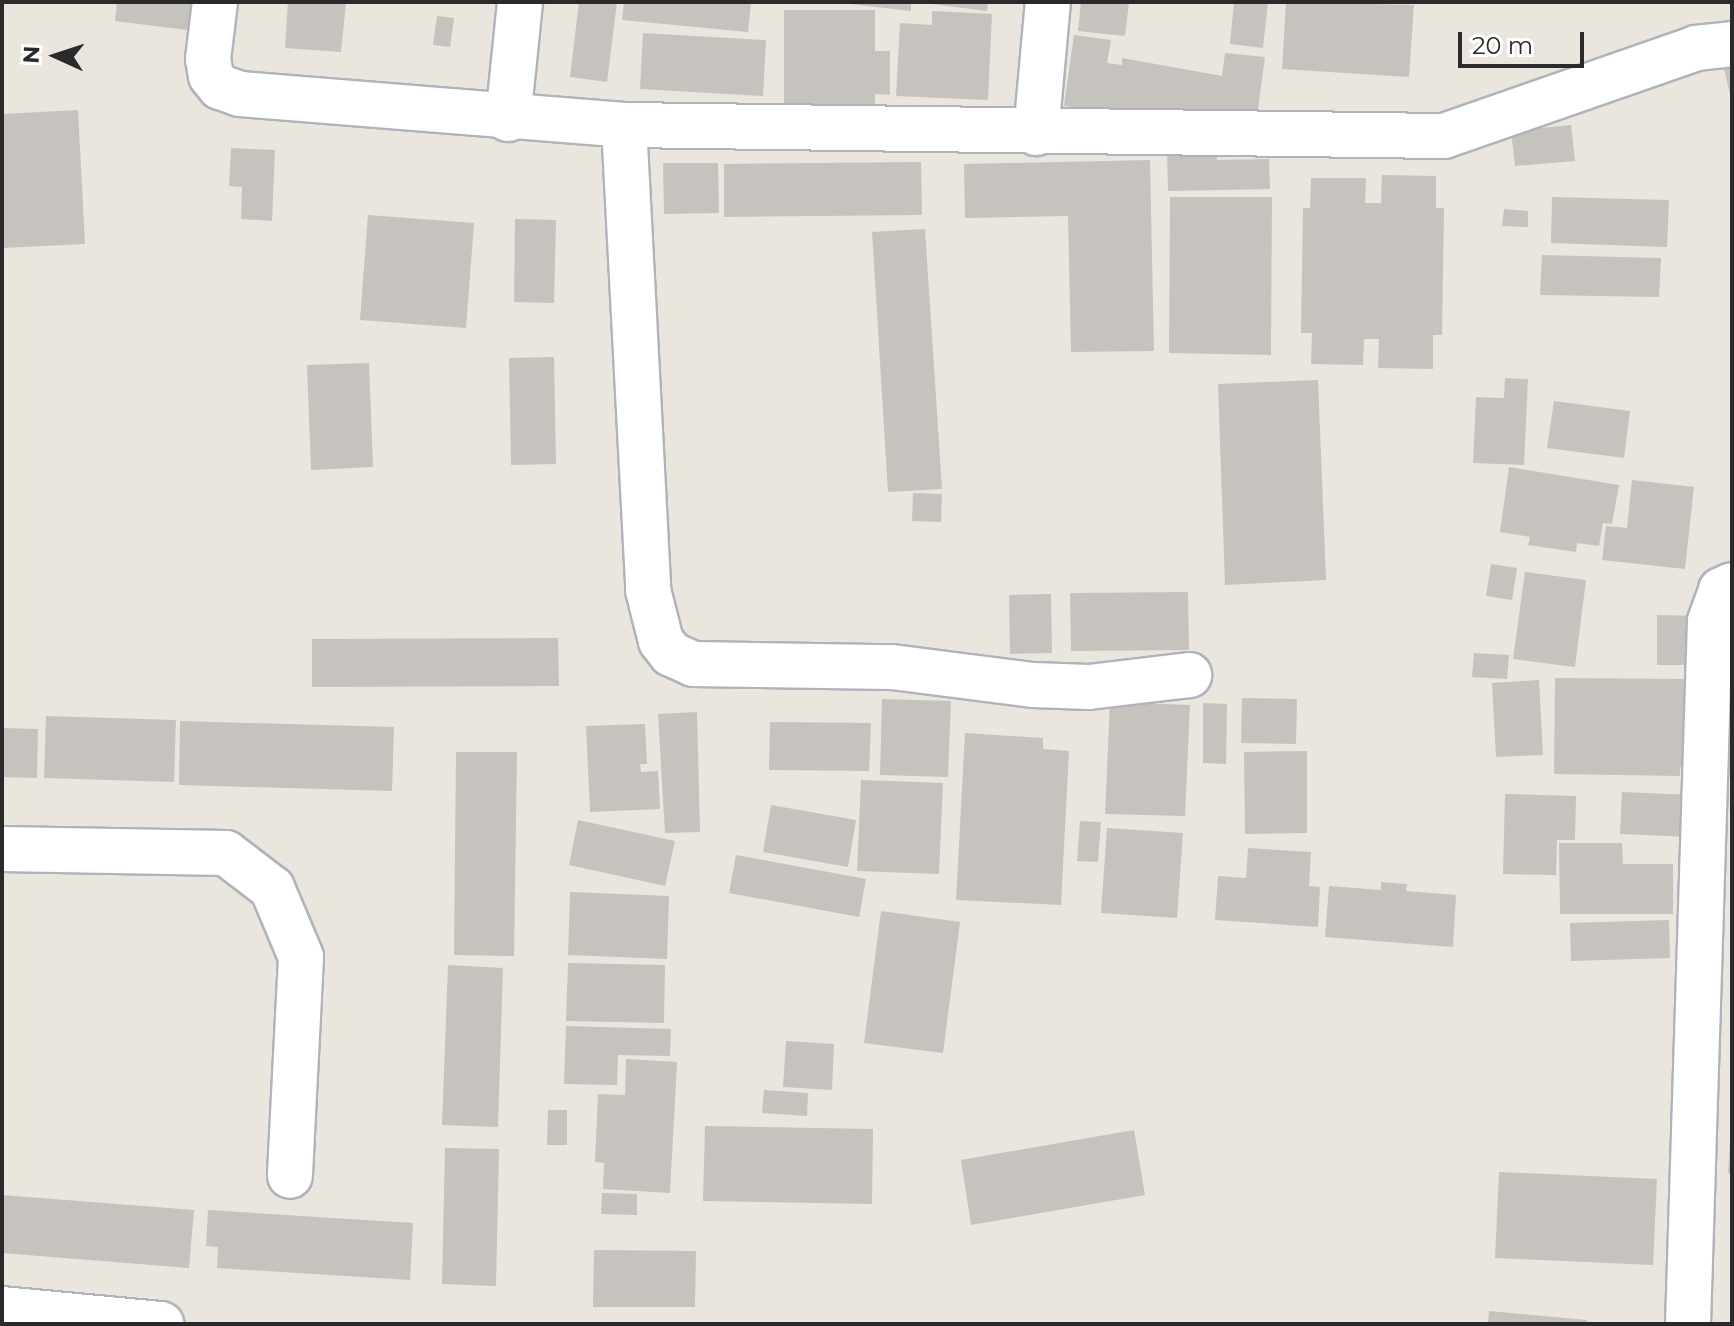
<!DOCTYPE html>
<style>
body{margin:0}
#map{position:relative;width:1734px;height:1326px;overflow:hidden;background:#eae6dd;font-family:Montserrat,sans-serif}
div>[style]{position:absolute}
.building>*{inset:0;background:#c6c2bd}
.roads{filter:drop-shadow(2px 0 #b1b3bc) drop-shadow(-2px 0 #b1b3bc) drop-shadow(0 2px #b1b3bc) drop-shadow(0 -2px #b1b3bc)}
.minor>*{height:44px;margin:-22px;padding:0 22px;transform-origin:22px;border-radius:22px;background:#fff}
.tertiary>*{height:44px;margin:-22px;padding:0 22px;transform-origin:22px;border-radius:22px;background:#fff}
span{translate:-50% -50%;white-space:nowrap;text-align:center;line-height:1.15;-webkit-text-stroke:8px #fff;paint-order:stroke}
.frame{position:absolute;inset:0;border:4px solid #2a2a2a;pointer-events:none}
.north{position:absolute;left:16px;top:16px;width:80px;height:80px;-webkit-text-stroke:6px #fff;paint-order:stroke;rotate:273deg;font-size:22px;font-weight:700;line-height:32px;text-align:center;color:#2a2a2a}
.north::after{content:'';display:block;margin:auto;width:28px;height:36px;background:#2a2a2a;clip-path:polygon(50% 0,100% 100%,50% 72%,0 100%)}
.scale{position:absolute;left:1458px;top:32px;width:126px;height:36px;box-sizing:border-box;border:4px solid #2a2a2a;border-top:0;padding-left:10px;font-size:24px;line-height:28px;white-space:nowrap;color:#2a2a2a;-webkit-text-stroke:6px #fff;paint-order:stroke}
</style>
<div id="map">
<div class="building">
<div style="clip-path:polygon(117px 2px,191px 2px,187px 30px,115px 21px)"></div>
<div style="clip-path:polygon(288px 2px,346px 2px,341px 52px,285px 48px)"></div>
<div style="clip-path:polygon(579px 2px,617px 2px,607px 82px,570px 77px)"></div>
<div style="clip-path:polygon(624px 2px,751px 2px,748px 32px,622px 20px)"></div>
<div style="clip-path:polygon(833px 2px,911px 2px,911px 11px)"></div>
<div style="clip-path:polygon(916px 2px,988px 2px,987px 11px)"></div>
<div style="clip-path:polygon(1081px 2px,1129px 2px,1125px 36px,1078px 31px)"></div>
<div style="clip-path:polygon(1234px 2px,1268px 2px,1263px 48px,1230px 44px)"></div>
<div style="clip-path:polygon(1286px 2px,1414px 5px,1409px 77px,1282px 69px)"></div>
<div style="clip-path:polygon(784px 10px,875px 10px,875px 51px,890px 51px,890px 95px,875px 94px,875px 106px,784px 106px)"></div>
<div style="clip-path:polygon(932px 11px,992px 14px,988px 100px,896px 96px,900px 23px,932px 25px)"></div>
<div style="clip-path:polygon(437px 16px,454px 18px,450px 47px,433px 45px)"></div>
<div style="clip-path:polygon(643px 33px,766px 40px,763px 96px,640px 89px)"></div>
<div style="clip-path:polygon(1074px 35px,1111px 40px,1107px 63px,1122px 65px,1122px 58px,1222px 76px,1225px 53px,1265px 57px,1255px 131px,1064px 106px)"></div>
<div style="clip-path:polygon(1732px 59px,1732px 98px,1731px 98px,1722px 61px)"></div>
<div style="clip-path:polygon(78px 110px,85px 244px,2px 248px,2px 114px)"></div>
<div style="clip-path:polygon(1571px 125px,1575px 161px,1515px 166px,1511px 131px)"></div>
<div style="clip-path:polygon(1216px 147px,1217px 160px,1269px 159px,1270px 189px,1168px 191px,1167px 148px)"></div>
<div style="clip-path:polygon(231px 148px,275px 150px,272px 221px,241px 219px,242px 187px,229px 186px)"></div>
<div style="clip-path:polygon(1150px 160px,1154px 351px,1071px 352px,1068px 216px,965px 218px,964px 164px)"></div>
<div style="clip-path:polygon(921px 162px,922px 215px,724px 217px,724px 164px)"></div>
<div style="clip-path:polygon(663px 163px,718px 163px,719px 213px,664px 214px)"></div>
<div style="clip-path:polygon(1382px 175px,1436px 176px,1436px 208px,1444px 208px,1442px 335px,1433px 335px,1433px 369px,1378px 368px,1379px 339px,1364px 339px,1363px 365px,1311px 364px,1312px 333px,1301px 333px,1303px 208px,1310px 208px,1311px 178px,1366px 178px,1365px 203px,1381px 203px)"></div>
<div style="clip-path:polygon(1170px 197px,1272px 197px,1271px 355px,1169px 353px)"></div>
<div style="clip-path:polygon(1552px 197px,1669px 200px,1667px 247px,1551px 243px)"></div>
<div style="clip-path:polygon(1504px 209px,1528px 211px,1528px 227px,1502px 226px)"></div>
<div style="clip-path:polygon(368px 215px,474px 223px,466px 328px,360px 320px)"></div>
<div style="clip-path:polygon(515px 219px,556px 220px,554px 303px,514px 302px)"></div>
<div style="clip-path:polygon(925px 229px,942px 489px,888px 492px,872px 232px)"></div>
<div style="clip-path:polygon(1542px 255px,1661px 258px,1659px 297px,1540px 295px)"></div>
<div style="clip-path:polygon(554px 357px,556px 464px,511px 465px,509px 358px)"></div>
<div style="clip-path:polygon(369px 363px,373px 467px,311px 470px,307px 365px)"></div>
<div style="clip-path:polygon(1505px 378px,1528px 379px,1524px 465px,1473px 463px,1476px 397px,1504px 398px)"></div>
<div style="clip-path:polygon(1318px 380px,1326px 580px,1225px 585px,1218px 384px)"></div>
<div style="clip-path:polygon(1554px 401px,1630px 411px,1624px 458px,1547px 448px)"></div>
<div style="clip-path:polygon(1509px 467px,1619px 485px,1612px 524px,1603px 523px,1599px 546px,1577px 543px,1576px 552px,1528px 545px,1530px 537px,1500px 532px)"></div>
<div style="clip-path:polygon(1632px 480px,1694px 487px,1685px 569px,1602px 560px,1606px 526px,1627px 528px)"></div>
<div style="clip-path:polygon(913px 493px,942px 494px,941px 522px,912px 521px)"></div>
<div style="clip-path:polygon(1491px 564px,1517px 568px,1512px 600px,1486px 596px)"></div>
<div style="clip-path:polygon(1525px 572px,1586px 580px,1575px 667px,1513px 659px)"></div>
<div style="clip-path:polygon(1188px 592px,1189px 650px,1071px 651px,1070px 593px)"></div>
<div style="clip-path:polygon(1051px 594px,1052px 653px,1010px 654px,1009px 595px)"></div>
<div style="clip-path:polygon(1657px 615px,1698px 616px,1697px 665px,1657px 665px)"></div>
<div style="clip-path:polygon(558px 638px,559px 686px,312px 687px,312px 639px)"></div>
<div style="clip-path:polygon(1474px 653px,1509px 655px,1507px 679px,1472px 677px)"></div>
<div style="clip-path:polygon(1555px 678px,1689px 679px,1694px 768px,1680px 767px,1680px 776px,1554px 774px)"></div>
<div style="clip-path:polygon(1539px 680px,1543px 755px,1496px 757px,1492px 683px)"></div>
<div style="clip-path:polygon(1242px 698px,1297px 699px,1296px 744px,1241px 743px)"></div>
<div style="clip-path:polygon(882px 699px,951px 701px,948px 777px,880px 775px)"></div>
<div style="clip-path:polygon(1110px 702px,1190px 705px,1185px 816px,1105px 814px)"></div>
<div style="clip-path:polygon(1203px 703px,1227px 704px,1226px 764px,1203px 763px)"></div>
<div style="clip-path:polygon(697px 712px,700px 832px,665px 833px,658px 714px)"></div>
<div style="clip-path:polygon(46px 716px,176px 720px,174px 782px,44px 778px)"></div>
<div style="clip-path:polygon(180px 721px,394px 727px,392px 791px,179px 785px)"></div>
<div style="clip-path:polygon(770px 722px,871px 723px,869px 771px,769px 770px)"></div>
<div style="clip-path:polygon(645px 724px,647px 764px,640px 764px,641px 772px,658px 771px,660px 809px,590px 812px,586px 726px)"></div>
<div style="clip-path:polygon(2px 728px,38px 729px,37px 778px,2px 777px)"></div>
<div style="clip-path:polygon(965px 733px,1043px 738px,1043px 749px,1069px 751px,1061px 905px,956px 900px)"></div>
<div style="clip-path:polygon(1307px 751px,1307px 833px,1245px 834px,1244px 752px)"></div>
<div style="clip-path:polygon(456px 752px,517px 752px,514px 956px,454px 955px)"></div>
<div style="clip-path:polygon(861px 780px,943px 783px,939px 874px,857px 871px)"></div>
<div style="clip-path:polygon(1622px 792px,1693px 795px,1691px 837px,1620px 834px)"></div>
<div style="clip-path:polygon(1505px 794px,1576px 796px,1575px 840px,1557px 840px,1556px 875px,1503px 874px)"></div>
<div style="clip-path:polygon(771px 805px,856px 820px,848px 867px,763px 852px)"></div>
<div style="clip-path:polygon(578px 820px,675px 841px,665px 886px,569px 865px)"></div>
<div style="clip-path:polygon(1080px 821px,1101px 822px,1098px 862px,1077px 861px)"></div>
<div style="clip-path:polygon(1107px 828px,1183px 833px,1177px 918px,1101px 913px)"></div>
<div style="clip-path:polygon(1559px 843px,1622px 843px,1623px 864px,1673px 864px,1673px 914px,1560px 914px)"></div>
<div style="clip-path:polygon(1248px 848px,1311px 852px,1309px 886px,1320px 887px,1318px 927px,1215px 920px,1218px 876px,1246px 878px)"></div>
<div style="clip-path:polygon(736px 855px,866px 879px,859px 917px,729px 893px)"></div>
<div style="clip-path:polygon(1381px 882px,1407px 884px,1406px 891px,1456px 895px,1453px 947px,1325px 937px,1329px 886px,1381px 890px)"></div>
<div style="clip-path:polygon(570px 892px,669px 896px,667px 959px,568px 955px)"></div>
<div style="clip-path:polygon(881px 911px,960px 922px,943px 1053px,864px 1043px)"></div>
<div style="clip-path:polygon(1669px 920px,1670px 958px,1571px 961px,1570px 923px)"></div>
<div style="clip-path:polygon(568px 963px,665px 965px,664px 1023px,566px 1021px)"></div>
<div style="clip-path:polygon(448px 965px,503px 968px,498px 1127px,442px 1125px)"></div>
<div style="clip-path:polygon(566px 1026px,671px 1029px,670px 1056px,618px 1055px,617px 1085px,564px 1084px)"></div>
<div style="clip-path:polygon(786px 1041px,834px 1044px,832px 1090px,783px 1087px)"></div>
<div style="clip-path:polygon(626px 1059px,677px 1062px,670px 1193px,603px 1189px,604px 1163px,595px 1162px,598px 1094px,625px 1095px)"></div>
<div style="clip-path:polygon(764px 1090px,808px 1093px,807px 1116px,762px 1113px)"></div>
<div style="clip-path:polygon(548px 1110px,567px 1110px,567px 1145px,547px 1145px)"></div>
<div style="clip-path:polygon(705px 1126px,873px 1129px,872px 1204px,703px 1201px)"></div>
<div style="clip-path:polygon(1134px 1130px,1145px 1195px,971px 1225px,961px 1160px)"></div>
<div style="clip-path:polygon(1730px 1141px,1732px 1141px,1732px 1173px,1728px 1173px)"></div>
<div style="clip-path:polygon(445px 1148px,499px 1149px,496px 1286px,442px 1284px)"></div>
<div style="clip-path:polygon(1499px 1172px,1657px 1179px,1653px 1265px,1495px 1258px)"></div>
<div style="clip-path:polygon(602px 1193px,637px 1194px,637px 1215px,601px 1214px)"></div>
<div style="clip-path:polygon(2px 1195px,194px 1210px,189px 1268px,2px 1253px)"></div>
<div style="clip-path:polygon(208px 1210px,413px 1223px,410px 1280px,217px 1268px,218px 1247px,206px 1246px)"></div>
<div style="clip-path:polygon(594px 1250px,696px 1251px,695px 1307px,593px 1307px)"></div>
<div style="clip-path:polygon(1489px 1311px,1587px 1320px,1587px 1324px,1488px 1324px)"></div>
</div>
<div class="roads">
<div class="minor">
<div style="left:215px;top:2px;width:57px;rotate:97deg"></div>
<div style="left:208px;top:59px;width:17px;rotate:80deg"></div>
<div style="left:211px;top:76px;width:14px;rotate:51deg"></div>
<div style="left:220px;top:87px;width:21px;rotate:19deg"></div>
<div style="left:240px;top:94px;width:385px;rotate:4.6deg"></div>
<div style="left:624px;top:125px;width:820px;rotate:0.77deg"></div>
<div style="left:1444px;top:136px;width:267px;rotate:-19.2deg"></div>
<div style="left:1696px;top:48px;width:36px;rotate:-6deg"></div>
<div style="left:508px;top:119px;width:118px;rotate:-84.1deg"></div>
<div style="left:624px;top:125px;width:466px;rotate:87deg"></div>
<div style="left:648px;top:590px;width:53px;rotate:75.7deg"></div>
<div style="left:661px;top:641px;width:16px;rotate:52deg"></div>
<div style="left:671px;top:654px;width:24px;rotate:24deg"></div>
<div style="left:693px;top:664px;width:199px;rotate:0.9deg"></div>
<div style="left:892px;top:667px;width:142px;rotate:7.3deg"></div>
<div style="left:1033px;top:685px;width:56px;rotate:2deg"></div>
<div style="left:1089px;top:687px;width:101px;rotate:-6.8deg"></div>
<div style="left:1036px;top:133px;width:132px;rotate:-84.8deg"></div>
<div style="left:2px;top:849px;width:224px;rotate:1deg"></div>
<div style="left:226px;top:853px;width:58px;rotate:37.3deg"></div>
<div style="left:272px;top:888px;width:75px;rotate:67.2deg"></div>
<div style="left:301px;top:957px;width:219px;rotate:92.9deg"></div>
<div style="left:1688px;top:1324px;width:703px;rotate:-88.21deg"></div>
<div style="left:1710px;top:621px;width:33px;rotate:-70deg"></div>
<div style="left:1721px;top:590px;width:12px;rotate:-24deg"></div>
</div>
<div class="tertiary">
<div style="left:2px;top:1309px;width:160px;rotate:5.4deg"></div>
</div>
</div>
<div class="frame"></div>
<div class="north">N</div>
<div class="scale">20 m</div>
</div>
